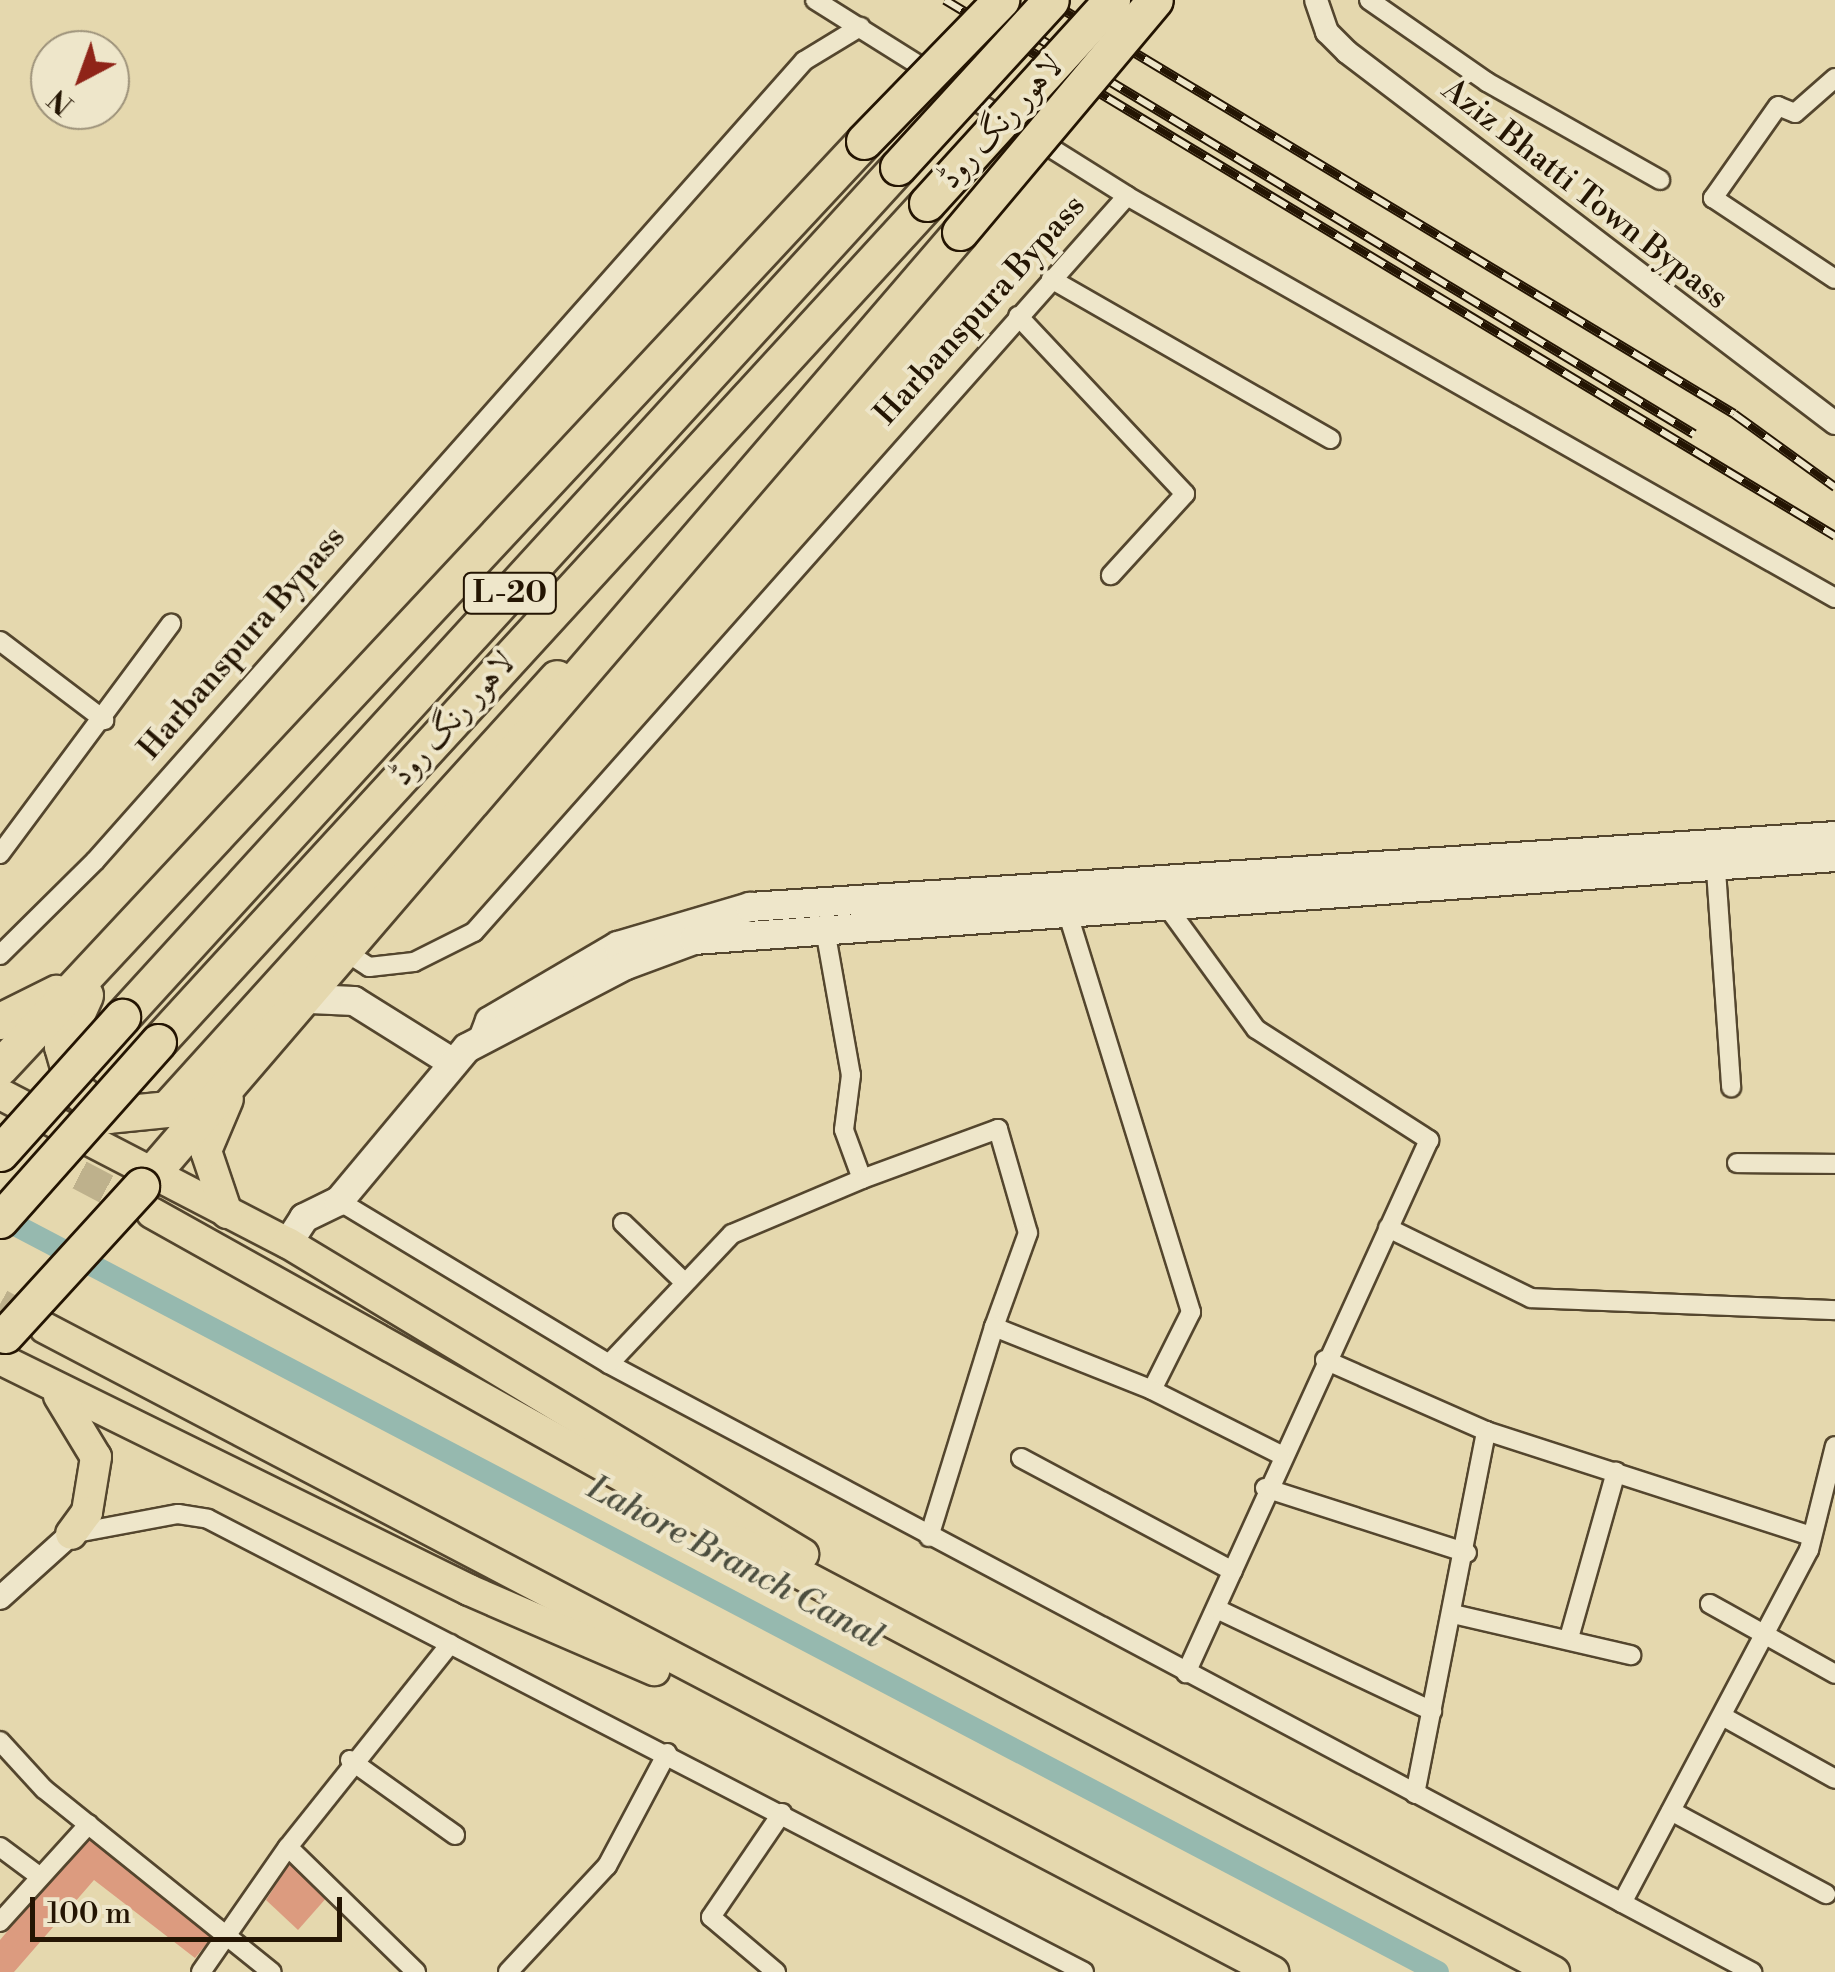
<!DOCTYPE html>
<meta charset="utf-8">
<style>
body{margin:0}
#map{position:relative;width:1835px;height:1972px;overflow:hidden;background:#e5d8ae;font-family:"Libre Bodoni",Amiri,serif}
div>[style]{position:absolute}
.canal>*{height:22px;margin:-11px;padding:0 11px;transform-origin:11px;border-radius:11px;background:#96b9af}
.building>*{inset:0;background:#dc9b7f}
.trunk-tunnel>*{height:30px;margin-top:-15px;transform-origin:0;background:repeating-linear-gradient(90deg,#beb18c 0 30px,transparent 0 45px)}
.roads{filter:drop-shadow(2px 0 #54462e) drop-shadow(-2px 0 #54462e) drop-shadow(0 2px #54462e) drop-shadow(0 -2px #54462e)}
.minor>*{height:18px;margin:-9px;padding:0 9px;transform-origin:9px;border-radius:9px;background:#eee6ca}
.tertiary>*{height:22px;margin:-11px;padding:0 11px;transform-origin:11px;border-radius:11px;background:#eee6ca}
.secondary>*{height:28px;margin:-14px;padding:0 14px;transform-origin:14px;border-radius:14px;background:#eee6ca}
.trunk>*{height:30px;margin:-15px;padding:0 15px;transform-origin:15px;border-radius:15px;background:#e5d8ae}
.motorway>*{height:35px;margin:-17.5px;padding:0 17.5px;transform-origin:17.5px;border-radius:17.5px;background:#e5d8ae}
.rail>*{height:10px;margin-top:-5px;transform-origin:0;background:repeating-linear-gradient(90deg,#eee6ca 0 19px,#241503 0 38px);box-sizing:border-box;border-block:2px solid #241503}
.bridges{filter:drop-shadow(2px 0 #241503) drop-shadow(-2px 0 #241503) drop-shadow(0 2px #241503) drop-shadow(0 -2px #241503)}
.motorway-bridge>*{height:35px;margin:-17.5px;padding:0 17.5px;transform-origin:17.5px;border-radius:17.5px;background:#e5d8ae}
span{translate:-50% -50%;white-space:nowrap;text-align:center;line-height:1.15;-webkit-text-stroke:8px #eee6ca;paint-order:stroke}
.shield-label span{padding:2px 8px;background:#eee6ca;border:2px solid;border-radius:8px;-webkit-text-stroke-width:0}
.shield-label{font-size:30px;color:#241503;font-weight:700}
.street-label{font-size:32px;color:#241503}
.water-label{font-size:35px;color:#4c4e3f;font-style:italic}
.north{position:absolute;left:30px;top:30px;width:100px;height:100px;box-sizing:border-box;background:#eee6ca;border:2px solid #9d927a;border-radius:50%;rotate:221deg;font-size:28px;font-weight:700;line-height:40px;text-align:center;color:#241503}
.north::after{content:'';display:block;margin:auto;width:35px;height:45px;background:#8f2418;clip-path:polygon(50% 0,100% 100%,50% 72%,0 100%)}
.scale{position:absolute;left:30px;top:1897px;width:312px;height:45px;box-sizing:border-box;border:5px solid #241503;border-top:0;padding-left:12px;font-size:30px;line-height:35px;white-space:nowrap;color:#241503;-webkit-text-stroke:8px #eee6ca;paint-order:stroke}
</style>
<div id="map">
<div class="canal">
<div style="left:0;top:1217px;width:1624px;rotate:27.7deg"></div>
</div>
<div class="building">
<div style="clip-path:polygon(89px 1835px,217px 1931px,195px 1958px,94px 1880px,14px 1972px,0 1972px,0 1940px)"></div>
<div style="clip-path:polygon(290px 1863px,328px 1896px,298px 1930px,266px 1900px)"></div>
</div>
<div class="trunk-tunnel">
<div style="left:0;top:1133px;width:167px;rotate:27.8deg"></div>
<div style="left:0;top:1304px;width:48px;rotate:28.7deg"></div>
</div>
<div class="roads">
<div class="minor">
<div style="left:815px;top:0;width:368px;rotate:32.1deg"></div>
<div style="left:1127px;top:196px;width:814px;rotate:29.59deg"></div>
<div style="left:1369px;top:0;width:144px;rotate:34.8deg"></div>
<div style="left:1487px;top:82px;width:199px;rotate:29.5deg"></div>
<div style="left:1835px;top:78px;width:53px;rotate:138.8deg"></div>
<div style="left:1795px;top:113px;width:18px;rotate:-158deg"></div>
<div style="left:1778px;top:106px;width:113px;rotate:125.2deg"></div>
<div style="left:1713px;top:198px;width:146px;rotate:33.6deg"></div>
<div style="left:1051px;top:279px;width:322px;rotate:29.8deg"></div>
<div style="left:1018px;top:316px;width:244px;rotate:46.8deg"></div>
<div style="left:1185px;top:494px;width:110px;rotate:132.4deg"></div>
<div style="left:0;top:641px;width:131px;rotate:37.2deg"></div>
<div style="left:0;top:854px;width:287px;rotate:-53.4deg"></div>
<div style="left:1716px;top:870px;width:218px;rotate:86deg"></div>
<div style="left:1163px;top:901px;width:158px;rotate:54deg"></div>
<div style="left:1256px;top:1029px;width:206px;rotate:32.7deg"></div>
<div style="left:1429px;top:1140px;width:586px;rotate:114.51deg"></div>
<div style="left:1066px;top:908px;width:423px;rotate:72.8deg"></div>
<div style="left:1191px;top:1312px;width:87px;rotate:116.6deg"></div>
<div style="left:1152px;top:1390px;width:144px;rotate:26.7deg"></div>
<div style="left:824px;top:924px;width:153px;rotate:79.9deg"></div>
<div style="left:851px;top:1075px;width:55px;rotate:97.3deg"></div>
<div style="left:844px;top:1130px;width:52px;rotate:69.8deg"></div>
<div style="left:862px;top:1179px;width:145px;rotate:-20.2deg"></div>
<div style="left:998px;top:1129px;width:108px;rotate:73.9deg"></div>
<div style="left:1028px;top:1233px;width:100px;rotate:109.9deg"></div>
<div style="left:994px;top:1327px;width:170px;rotate:21.7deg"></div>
<div style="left:349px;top:954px;width:24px;rotate:33deg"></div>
<div style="left:369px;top:967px;width:45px;rotate:-6.3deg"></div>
<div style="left:414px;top:962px;width:67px;rotate:-26.6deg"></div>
<div style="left:474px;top:932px;width:984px;rotate:-48.42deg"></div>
<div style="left:0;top:955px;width:134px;rotate:-44.7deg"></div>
<div style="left:95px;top:861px;width:1069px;rotate:-48.45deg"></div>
<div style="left:804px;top:61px;width:66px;rotate:-31.3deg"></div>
<div style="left:1737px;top:1163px;width:98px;rotate:0.6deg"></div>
<div style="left:339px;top:1201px;width:315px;rotate:31.1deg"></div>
<div style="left:609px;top:1364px;width:1295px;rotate:28.01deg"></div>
<div style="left:623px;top:1223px;width:82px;rotate:44deg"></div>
<div style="left:1388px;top:1228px;width:159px;rotate:26.1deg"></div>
<div style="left:1531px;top:1298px;width:304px;rotate:2.3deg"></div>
<div style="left:1325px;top:1360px;width:176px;rotate:23.8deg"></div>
<div style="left:1486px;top:1431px;width:342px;rotate:17.9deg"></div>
<div style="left:609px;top:1364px;width:179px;rotate:-46.6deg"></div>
<div style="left:732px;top:1234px;width:141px;rotate:-22.9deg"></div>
<div style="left:1021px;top:1458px;width:240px;rotate:28.1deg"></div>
<div style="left:1265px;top:1488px;width:212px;rotate:17.8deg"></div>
<div style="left:71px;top:1534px;width:109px;rotate:-10.6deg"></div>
<div style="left:178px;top:1514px;width:30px;rotate:9deg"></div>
<div style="left:208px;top:1519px;width:986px;rotate:27.34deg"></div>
<div style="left:929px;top:1537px;width:220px;rotate:-72.8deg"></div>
<div style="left:1710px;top:1604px;width:143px;rotate:29.2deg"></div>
<div style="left:1219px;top:1610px;width:236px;rotate:25.4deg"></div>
<div style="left:1453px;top:1614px;width:183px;rotate:13deg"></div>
<div style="left:1569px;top:1638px;width:173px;rotate:-74.2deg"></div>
<div style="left:1722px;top:1716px;width:129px;rotate:29.1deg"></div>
<div style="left:0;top:1741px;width:65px;rotate:47.5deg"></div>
<div style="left:44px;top:1789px;width:292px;rotate:38.8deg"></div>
<div style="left:350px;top:1760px;width:129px;rotate:35.5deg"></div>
<div style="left:1415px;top:1794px;width:370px;rotate:-78.9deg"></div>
<div style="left:1671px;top:1811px;width:176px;rotate:28.2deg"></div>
<div style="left:0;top:1847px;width:49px;rotate:36.6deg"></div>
<div style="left:288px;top:1847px;width:260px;rotate:-51.4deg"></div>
<div style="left:1622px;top:1903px;width:399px;rotate:-62.1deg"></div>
<div style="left:1809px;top:1550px;width:107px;rotate:-76deg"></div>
<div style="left:0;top:1922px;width:132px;rotate:-47.8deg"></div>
<div style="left:201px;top:1972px;width:152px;rotate:-55.2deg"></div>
<div style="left:288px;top:1847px;width:179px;rotate:44.3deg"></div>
<div style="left:508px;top:1972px;width:145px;rotate:-47deg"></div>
<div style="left:607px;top:1866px;width:128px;rotate:-62deg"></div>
<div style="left:776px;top:1972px;width:85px;rotate:-139.8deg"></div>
<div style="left:711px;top:1917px;width:126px;rotate:-55.7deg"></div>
</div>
<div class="tertiary">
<div style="left:1316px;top:0;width:34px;rotate:71deg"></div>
<div style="left:1327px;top:32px;width:28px;rotate:45deg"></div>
<div style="left:1347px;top:52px;width:613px;rotate:37.24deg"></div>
<div style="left:0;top:1598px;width:96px;rotate:-42deg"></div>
</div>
<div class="secondary">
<div style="left:310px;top:999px;width:44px;rotate:2.6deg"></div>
<div style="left:354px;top:1001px;width:113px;rotate:32deg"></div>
<div style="left:483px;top:1039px;width:19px;rotate:-69deg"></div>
<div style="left:490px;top:1021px;width:148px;rotate:-30.4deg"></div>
<div style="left:618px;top:946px;width:138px;rotate:-16.5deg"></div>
<div style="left:750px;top:907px;width:1087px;rotate:-3.74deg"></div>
<div style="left:288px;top:1243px;width:30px;rotate:-57deg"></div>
<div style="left:304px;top:1218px;width:39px;rotate:-26deg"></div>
<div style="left:339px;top:1201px;width:199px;rotate:-50.1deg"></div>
<div style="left:467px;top:1048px;width:179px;rotate:-27.6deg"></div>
<div style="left:626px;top:965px;width:72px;rotate:-20.2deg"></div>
<div style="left:694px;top:940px;width:1144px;rotate:-4.16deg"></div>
</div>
<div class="trunk">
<div style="left:0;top:1094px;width:324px;rotate:27.4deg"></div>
<div style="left:288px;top:1243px;width:602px;rotate:31.13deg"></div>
<div style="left:152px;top:1213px;width:672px;rotate:29.24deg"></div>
<div style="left:738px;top:1541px;width:923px;rotate:27.84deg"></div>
<div style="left:227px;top:1213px;width:65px;rotate:-108.7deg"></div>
<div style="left:206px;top:1151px;width:56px;rotate:-67.1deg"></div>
<div style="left:45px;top:1328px;width:1387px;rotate:27.67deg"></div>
<div style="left:0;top:1359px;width:523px;rotate:26.22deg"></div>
<div style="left:469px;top:1590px;width:202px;rotate:23.4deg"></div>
<div style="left:59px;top:1396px;width:71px;rotate:58.8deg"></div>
<div style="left:96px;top:1457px;width:56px;rotate:99.3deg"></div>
<div style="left:87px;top:1512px;width:27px;rotate:126deg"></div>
</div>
<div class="motorway">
<div style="left:85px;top:995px;width:56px;rotate:114.3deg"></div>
<div style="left:62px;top:1046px;width:44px;rotate:74.1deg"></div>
<div style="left:74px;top:1088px;width:43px;rotate:39.3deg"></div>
<div style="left:107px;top:1115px;width:60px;rotate:-5.7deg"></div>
<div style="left:167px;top:1109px;width:581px;rotate:-47.86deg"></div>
<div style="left:122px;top:1017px;width:1151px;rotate:-47.61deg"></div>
<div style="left:0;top:1021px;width:63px;rotate:-26.6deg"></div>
<div style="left:158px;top:1042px;width:1138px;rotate:-47.49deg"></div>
<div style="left:0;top:1067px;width:1266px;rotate:-46.98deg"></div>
<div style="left:141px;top:1186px;width:1257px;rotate:-49.35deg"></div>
</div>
</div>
<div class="rail">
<div style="left:945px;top:0;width:1039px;rotate:31.06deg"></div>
<div style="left:975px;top:0;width:840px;rotate:31.12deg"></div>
<div style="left:1047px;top:0;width:802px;rotate:31.07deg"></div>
<div style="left:1734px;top:414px;width:125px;rotate:35.9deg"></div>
</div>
<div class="bridges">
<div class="motorway-bridge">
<div style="left:864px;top:141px;width:197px;rotate:-45.8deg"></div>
<div style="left:898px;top:167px;width:226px;rotate:-47.5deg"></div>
<div style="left:927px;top:203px;width:275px;rotate:-47.7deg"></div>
<div style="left:960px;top:232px;width:303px;rotate:-50deg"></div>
<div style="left:0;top:1153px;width:183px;rotate:-48.1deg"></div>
<div style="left:0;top:1220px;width:238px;rotate:-48.4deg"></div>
<div style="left:5px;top:1335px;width:202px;rotate:-47.6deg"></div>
</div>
</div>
<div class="shield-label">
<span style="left:510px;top:593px">L-20</span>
</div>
<div class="street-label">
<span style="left:1001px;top:122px;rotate:-48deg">لاہور رنگ روڈ</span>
<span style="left:1585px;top:194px;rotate:38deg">Aziz Bhatti Town Bypass</span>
<span style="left:980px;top:310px;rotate:-48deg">Harbanspura Bypass</span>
<span style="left:242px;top:643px;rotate:-49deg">Harbanspura Bypass</span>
<span style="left:453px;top:719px;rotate:-48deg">لاہور رنگ روڈ</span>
</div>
<div class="water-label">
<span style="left:735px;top:1563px;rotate:28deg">Lahore Branch Canal</span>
</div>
<div class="north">N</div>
<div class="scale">100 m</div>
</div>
